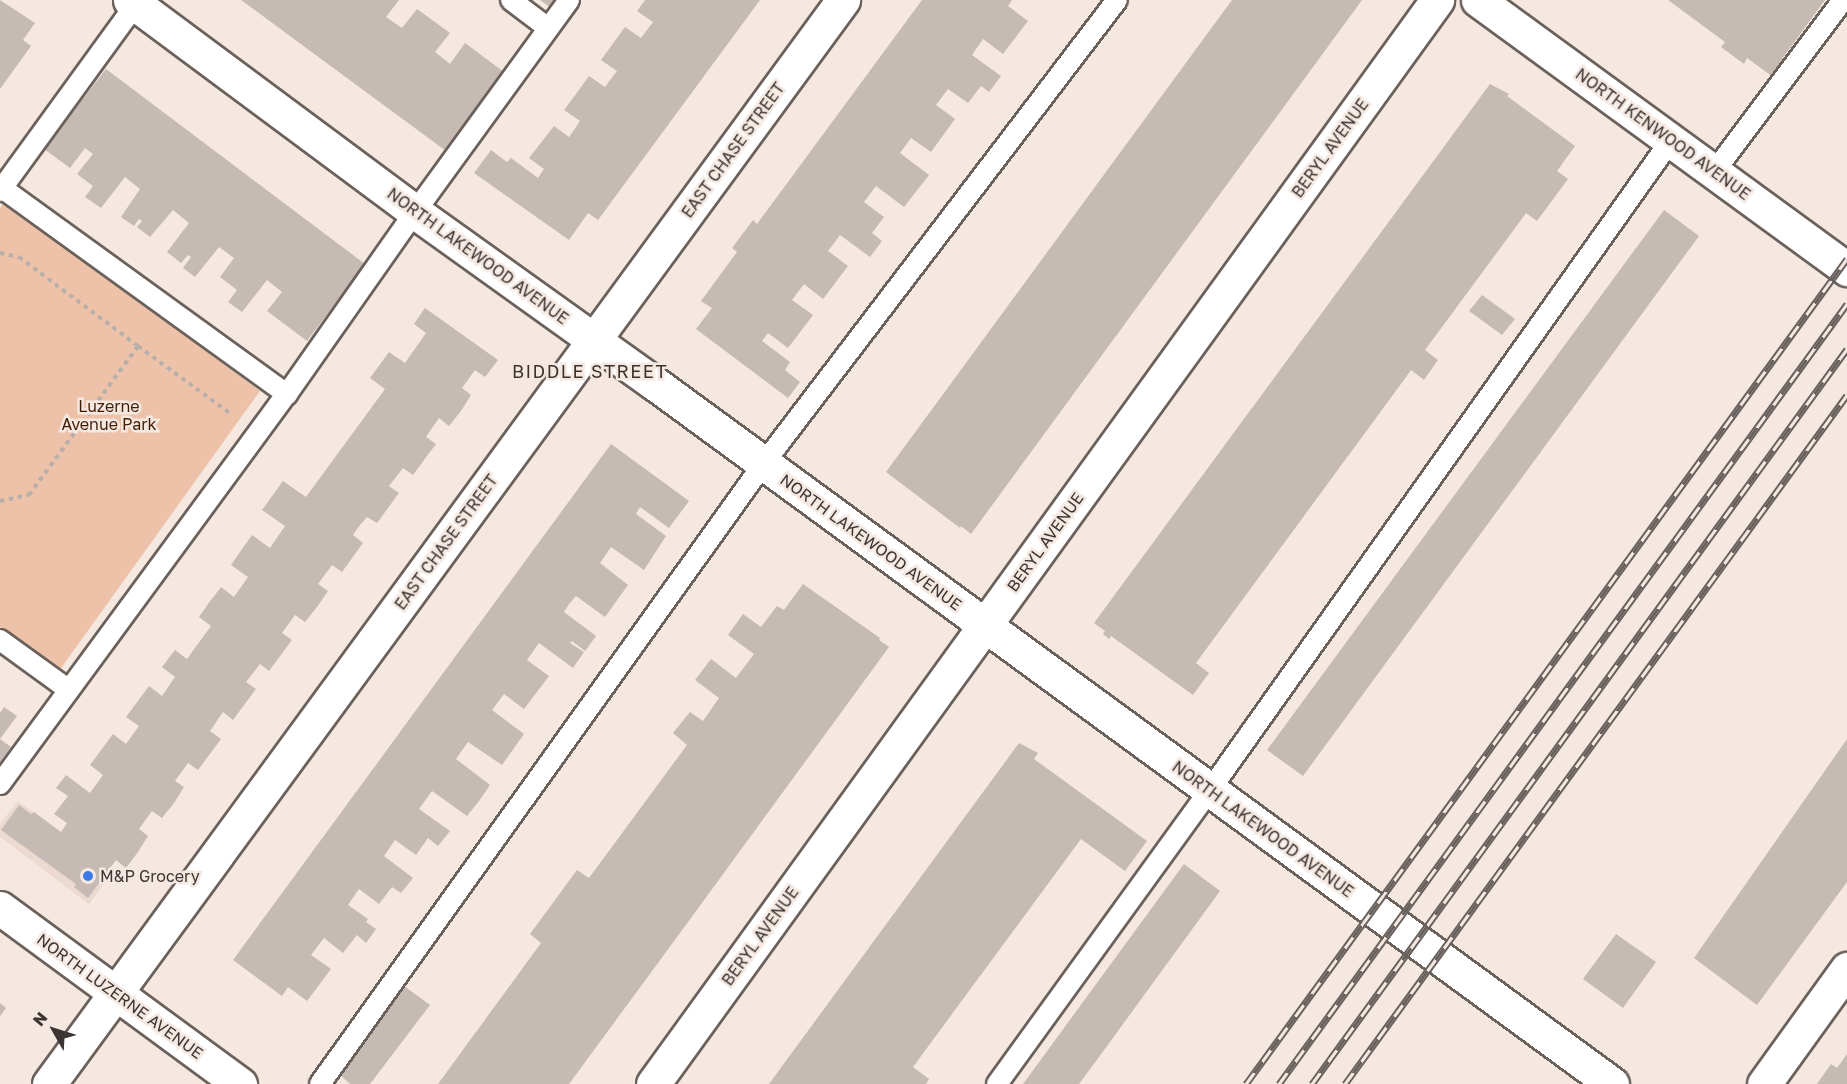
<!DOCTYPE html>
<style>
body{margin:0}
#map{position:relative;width:1847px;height:1084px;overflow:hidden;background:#f4e8e1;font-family:"Golos Text",sans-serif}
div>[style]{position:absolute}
.built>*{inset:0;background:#ecd9cf}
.green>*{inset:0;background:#eec2a9}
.building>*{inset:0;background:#c5bab4}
.path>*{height:4px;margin-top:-2px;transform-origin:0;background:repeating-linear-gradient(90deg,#b8afa9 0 4.5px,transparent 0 9px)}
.roads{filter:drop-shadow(2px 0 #6b615b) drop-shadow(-2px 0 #6b615b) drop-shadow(0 2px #6b615b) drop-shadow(0 -2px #6b615b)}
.lane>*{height:20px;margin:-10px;padding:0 10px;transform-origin:10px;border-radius:10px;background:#fff}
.street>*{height:33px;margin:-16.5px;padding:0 16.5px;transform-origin:16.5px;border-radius:16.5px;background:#fff}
.rail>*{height:7px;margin-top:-3.5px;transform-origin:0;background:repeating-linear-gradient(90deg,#f4e8e1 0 14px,#68615d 0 28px);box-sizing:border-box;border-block:2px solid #68615d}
.dots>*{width:16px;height:16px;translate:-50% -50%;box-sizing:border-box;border:3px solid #f4e8e1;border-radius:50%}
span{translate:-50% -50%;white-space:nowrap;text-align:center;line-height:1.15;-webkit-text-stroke:5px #f4e8e1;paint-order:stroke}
.street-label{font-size:16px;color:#3b3633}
.park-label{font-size:16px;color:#431d03}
.poi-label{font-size:16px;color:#3b3633}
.left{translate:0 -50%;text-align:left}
.neighbourhood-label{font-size:18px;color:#3b322c;letter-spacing:1.5px}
.north{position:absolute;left:24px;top:1000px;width:60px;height:60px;-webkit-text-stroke:4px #f4e8e1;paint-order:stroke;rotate:309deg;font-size:16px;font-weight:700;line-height:24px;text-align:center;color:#3b3633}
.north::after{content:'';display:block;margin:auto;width:21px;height:27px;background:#3b3633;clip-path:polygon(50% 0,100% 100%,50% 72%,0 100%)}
</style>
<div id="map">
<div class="built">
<div style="clip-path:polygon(18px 801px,113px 871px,89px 904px,0 837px,0 824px)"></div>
</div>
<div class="green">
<div style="clip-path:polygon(4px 202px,260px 391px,59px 671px,0 627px,0 208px)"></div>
</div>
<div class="building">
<div style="clip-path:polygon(0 0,35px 23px,23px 40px,31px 46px,0 89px)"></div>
<div style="clip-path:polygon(241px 0,399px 0,386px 17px,402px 28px,417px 9px,450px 33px,435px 52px,450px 64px,465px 43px,504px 72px,446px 151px)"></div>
<div style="clip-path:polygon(540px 0,556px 0,551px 8px)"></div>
<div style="clip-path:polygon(645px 0,760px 0,598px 220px,588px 213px,569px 240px,474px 173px,491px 150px,507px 162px,511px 158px,538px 178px,544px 169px,529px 158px,554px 126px,569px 137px,574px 130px,580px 121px,564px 110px,576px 94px,589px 76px,605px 87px,610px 80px,617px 71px,601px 60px,625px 27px,641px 38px,653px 22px,637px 11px)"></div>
<div style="clip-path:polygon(922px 0,1012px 0,1008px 6px,1028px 21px,1003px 54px,983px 39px,972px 55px,1001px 76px,989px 92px,981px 86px,968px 103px,948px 89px,936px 105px,955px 119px,931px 152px,911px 138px,900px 153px,929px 175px,904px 207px,876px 186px,864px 202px,884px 217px,872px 233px,882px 241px,870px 257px,840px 235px,828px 251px,848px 266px,823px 299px,804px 284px,792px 300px,813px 315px,788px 348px,768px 333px,762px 341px,790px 362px,785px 370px,800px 382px,788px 398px,696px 329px,712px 308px,701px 301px,737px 252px,732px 248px,753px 220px,757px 224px)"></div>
<div style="clip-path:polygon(1232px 0,1362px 0,971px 534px,961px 526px,960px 528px,886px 472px)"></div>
<div style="clip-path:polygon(1668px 0,1825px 0,1782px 59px,1784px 61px,1773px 77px,1747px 58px,1744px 64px,1721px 47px,1725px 42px)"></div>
<div style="clip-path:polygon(106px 69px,365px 264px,307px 341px,267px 311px,282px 292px,267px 280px,242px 312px,228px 302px,237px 290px,220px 277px,234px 258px,219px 247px,195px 277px,183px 268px,191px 257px,188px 255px,181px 263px,167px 252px,189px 223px,173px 210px,150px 237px,137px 227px,142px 221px,139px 219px,134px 226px,121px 217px,140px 189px,125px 177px,101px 208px,85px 197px,93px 186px,77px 174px,93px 154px,85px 148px,70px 168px,44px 149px)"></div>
<div style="clip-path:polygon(1490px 84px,1509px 94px,1507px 96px,1575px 146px,1557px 171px,1568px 179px,1537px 221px,1526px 213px,1524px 216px,1425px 350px,1438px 360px,1424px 380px,1411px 370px,1409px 373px,1196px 663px,1209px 673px,1193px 695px,1111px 636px,1109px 639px,1103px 634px,1105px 631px,1094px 623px)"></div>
<div style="clip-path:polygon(1664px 210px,1699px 236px,1303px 776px,1267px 750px)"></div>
<div style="clip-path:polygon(1482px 295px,1515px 319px,1502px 335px,1469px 311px)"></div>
<div style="clip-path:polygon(425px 308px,498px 360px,485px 377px,475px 370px,462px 388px,471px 395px,461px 411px,449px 426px,439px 418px,426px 437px,436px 444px,424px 460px,413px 475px,403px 468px,389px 486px,399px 493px,377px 523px,367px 517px,360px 525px,353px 535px,363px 543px,342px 572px,332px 565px,318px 584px,328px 591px,317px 607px,305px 622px,295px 615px,282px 633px,292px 640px,269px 671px,260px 664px,246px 682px,256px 689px,233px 720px,223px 712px,210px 731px,221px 739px,198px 770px,188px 763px,175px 781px,184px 787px,174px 803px,162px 818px,152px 811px,139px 829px,148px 836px,138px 852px,126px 868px,116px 860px,88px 898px,74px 887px,76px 884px,1px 830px,19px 805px,31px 814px,34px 812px,61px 832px,67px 823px,54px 814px,68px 796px,56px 788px,66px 775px,90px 793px,103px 775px,90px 765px,113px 734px,126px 744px,139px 726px,126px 717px,149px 686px,162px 696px,175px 677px,162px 667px,175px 650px,187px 659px,211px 626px,199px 617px,208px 604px,221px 587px,234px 597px,248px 577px,231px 565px,252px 535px,270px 548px,285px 526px,262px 510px,283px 481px,306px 497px,385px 389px,370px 378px,389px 352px,405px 363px,426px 333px,414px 324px)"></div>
<div style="clip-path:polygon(611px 444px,689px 501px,669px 528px,640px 507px,636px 514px,666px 536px,644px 570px,611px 547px,600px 563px,628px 585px,605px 617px,576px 596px,569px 604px,564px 612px,596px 636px,585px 651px,572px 641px,570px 643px,584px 652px,573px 668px,539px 643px,527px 660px,549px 676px,524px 709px,504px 694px,492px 710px,524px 734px,502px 765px,468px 742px,456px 759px,490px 785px,479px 801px,467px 816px,432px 791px,419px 809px,450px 831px,438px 846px,428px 838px,416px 855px,395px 840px,384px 856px,413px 878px,401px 893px,392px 887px,379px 904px,359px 889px,348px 905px,368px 919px,366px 922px,376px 929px,366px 943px,357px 935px,343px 953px,324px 938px,311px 955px,331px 969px,307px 1001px,288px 987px,282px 996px,233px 960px)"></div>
<div style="clip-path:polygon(803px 584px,880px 638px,879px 640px,889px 647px,691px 918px,569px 1084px,438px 1084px,541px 943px,530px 934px,577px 870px,589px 878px,687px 745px,673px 733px,690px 712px,703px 721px,719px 698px,695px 680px,711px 659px,736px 678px,754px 654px,728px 635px,743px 614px,761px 627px,777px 606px,784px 610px)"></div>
<div style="clip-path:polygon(4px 707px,17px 716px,0 739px,11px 747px,0 762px,0 713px)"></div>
<div style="clip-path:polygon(1847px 739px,1847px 882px,1757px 1005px,1694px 958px)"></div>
<div style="clip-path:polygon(1019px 743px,1038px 753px,1034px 759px,1147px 841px,1125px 871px,1081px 839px,913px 1067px,929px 1079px,926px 1084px,769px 1084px)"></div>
<div style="clip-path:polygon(1184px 864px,1220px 891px,1099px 1057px,1079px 1084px,1023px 1084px)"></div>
<div style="clip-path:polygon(1616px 934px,1656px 962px,1623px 1008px,1583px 979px)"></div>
<div style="clip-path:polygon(404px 986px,430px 1005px,370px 1084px,350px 1084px,338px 1073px)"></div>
<div style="clip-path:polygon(0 1003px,6px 1008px,0 1016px)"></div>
<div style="clip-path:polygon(1847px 1054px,1847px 1084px,1817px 1084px,1831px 1064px,1837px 1068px)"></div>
</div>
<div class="path">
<div style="left:0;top:253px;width:19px;rotate:12deg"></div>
<div style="left:19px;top:257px;width:149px;rotate:36.8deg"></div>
<div style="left:0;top:501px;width:30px;rotate:-12deg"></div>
<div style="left:29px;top:495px;width:185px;rotate:-53.8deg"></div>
<div style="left:138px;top:346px;width:115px;rotate:36.2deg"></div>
</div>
<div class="roads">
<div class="lane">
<div style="left:511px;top:0;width:46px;rotate:37.1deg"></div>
<div style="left:1714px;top:172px;width:215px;rotate:-53.1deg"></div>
<div style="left:2px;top:188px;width:352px;rotate:35.9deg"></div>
<div style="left:0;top:191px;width:236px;rotate:-54deg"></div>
<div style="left:0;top:640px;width:85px;rotate:35.9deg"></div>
<div style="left:0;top:784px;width:484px;rotate:-53.7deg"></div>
<div style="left:287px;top:394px;width:223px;rotate:-54.9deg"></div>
<div style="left:415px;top:212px;width:262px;rotate:-54deg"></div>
<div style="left:320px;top:1084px;width:763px;rotate:-54.44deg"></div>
<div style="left:764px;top:463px;width:582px;rotate:-52.68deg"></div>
<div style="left:997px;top:1084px;width:363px;rotate:-54.1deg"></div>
<div style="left:1210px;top:790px;width:797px;rotate:-54.65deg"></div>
</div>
<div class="street">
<div style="left:130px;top:0;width:355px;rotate:36.6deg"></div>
<div style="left:415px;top:212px;width:294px;rotate:35.6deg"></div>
<div style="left:654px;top:383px;width:1187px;rotate:36.19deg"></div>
<div style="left:1478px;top:0;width:457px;rotate:36.1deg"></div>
<div style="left:0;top:908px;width:298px;rotate:36.3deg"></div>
<div style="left:49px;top:1084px;width:1344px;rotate:-53.78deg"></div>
<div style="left:653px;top:1084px;width:1338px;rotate:-54.12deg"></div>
<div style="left:1764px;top:1084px;width:142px;rotate:-54.2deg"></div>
</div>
</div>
<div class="rail">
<div style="left:1246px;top:1084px;width:1021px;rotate:-53.93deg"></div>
<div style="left:1279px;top:1084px;width:965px;rotate:-53.94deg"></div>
<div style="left:1312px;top:1084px;width:909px;rotate:-53.95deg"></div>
<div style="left:1345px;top:1084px;width:852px;rotate:-53.92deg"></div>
</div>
<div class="dots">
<div style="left:88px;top:876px;background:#3c78e7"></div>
</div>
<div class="street-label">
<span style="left:1663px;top:134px;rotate:36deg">NORTH KENWOOD AVENUE</span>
<span style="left:1330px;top:148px;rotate:-54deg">BERYL AVENUE</span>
<span style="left:733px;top:150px;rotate:-54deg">EAST CHASE STREET</span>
<span style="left:478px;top:256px;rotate:36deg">NORTH LAKEWOOD AVENUE</span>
<span style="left:446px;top:542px;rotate:-54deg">EAST CHASE STREET</span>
<span style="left:871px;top:542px;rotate:36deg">NORTH LAKEWOOD AVENUE</span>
<span style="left:1045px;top:542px;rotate:-54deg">BERYL AVENUE</span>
<span style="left:1263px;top:829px;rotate:36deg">NORTH LAKEWOOD AVENUE</span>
<span style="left:760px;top:936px;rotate:-54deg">BERYL AVENUE</span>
<span style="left:120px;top:996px;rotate:36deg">NORTH LUZERNE AVENUE</span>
</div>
<div class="park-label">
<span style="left:109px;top:415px">Luzerne<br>Avenue Park</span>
</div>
<div class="poi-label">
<span class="left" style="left:100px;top:876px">M&amp;P Grocery</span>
</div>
<div class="neighbourhood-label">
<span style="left:590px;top:371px">BIDDLE STREET</span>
</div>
<div class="north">N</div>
</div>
